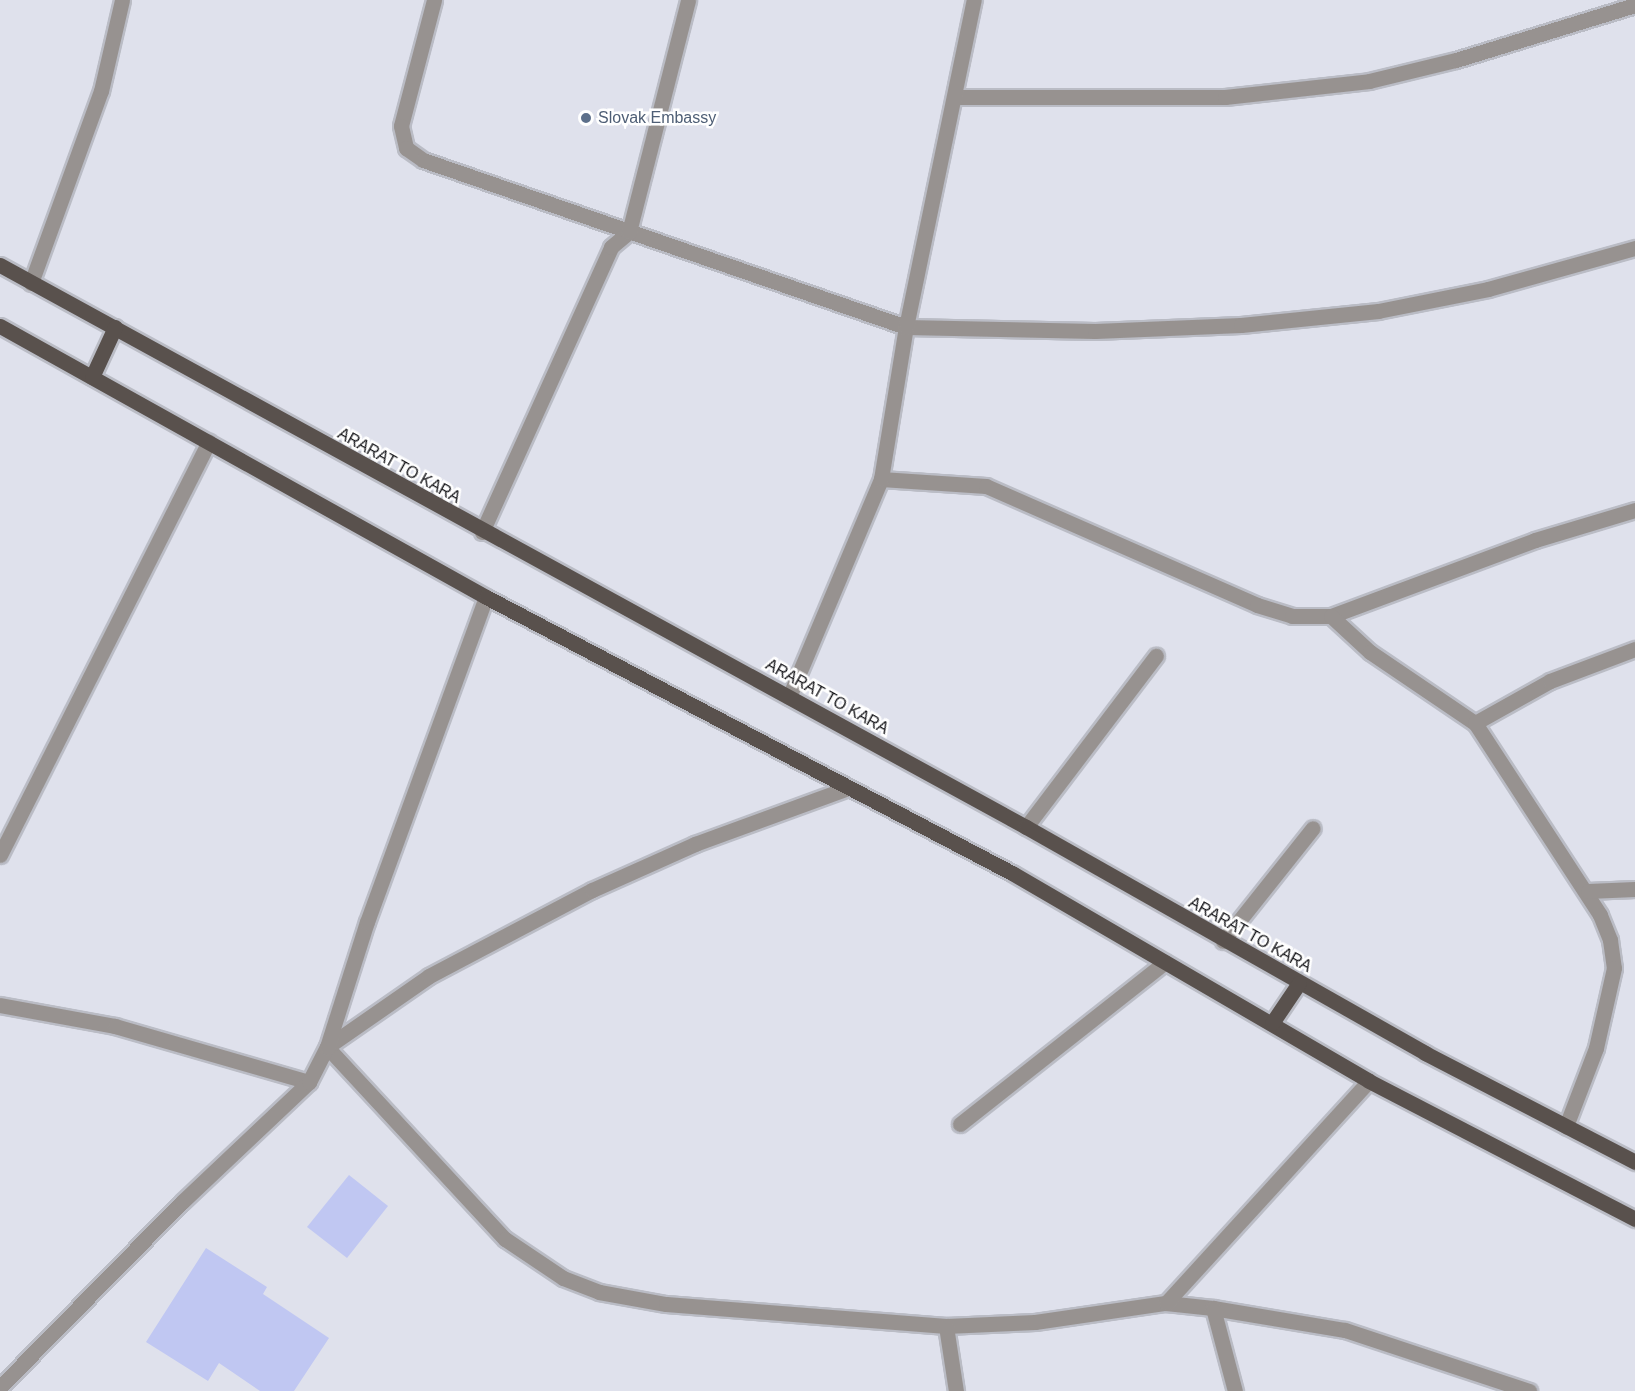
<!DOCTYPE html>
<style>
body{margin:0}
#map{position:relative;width:1635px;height:1391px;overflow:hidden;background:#dfe1ec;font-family:Arial,sans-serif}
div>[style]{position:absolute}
.building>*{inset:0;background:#c0c7f2}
.roads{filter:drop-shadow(2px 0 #babcc5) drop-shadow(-2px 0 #babcc5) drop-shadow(0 2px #babcc5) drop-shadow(0 -2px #babcc5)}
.street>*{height:15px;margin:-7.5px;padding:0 7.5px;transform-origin:7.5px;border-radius:7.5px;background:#979290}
.primary>*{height:15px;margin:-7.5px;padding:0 7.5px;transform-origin:7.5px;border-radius:7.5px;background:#59514d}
.dots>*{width:16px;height:16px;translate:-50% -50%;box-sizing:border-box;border:3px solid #fff;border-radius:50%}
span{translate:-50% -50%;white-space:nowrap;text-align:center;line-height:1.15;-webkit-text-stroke:5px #fff;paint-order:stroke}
.service-label{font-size:16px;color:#4e5e75}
.left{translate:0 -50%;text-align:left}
.street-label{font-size:16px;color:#121216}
</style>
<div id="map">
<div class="building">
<div style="clip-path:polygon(349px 1175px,388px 1206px,347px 1258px,307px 1227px)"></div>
<div style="clip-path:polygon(206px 1248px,267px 1287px,263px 1294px,329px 1338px,294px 1391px,260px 1391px,219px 1363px,208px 1381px,146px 1342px)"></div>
</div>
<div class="roads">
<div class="street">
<div style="left:434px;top:0;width:130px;rotate:104.7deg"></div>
<div style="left:401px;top:126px;width:23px;rotate:77deg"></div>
<div style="left:406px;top:148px;width:21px;rotate:35deg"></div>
<div style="left:423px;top:160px;width:511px;rotate:19.07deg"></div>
<div style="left:906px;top:327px;width:189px;rotate:1.2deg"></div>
<div style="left:1095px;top:331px;width:146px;rotate:-2.4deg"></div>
<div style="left:1241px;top:325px;width:138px;rotate:-5.8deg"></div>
<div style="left:1378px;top:311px;width:112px;rotate:-11.3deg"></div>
<div style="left:1488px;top:289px;width:153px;rotate:-15.6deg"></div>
<div style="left:957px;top:97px;width:268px"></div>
<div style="left:1225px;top:97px;width:145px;rotate:-6.3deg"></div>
<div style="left:1369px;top:81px;width:89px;rotate:-13.6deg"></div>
<div style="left:1456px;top:60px;width:187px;rotate:-17.1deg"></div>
<div style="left:31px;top:283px;width:204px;rotate:-70deg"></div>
<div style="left:101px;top:91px;width:93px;rotate:-77deg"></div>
<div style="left:881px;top:479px;width:105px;rotate:3.8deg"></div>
<div style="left:986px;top:486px;width:296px;rotate:23.7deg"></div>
<div style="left:1257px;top:605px;width:37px;rotate:17deg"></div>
<div style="left:1292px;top:616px;width:39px"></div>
<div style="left:1331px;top:616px;width:218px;rotate:-20.4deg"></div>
<div style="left:1535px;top:540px;width:104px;rotate:-16.7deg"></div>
<div style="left:482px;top:532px;width:313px;rotate:-65.6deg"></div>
<div style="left:611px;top:247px;width:23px;rotate:-40deg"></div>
<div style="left:629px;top:232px;width:239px;rotate:-75.7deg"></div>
<div style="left:1331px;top:616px;width:53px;rotate:42.7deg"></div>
<div style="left:1370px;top:652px;width:127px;rotate:34.1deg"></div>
<div style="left:1475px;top:723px;width:229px;rotate:56.9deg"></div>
<div style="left:1600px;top:915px;width:27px;rotate:68deg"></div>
<div style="left:1610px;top:940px;width:28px;rotate:82deg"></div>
<div style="left:1614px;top:968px;width:82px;rotate:102.7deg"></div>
<div style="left:1596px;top:1048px;width:84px;rotate:111deg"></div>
<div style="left:789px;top:697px;width:237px;rotate:-67.1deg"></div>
<div style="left:881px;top:479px;width:154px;rotate:-80.7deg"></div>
<div style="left:906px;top:327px;width:334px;rotate:-78.3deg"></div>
<div style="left:1475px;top:723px;width:86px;rotate:-29.2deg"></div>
<div style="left:1550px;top:681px;width:91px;rotate:-20.6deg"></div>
<div style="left:1026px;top:827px;width:215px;rotate:-52.8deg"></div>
<div style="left:0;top:855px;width:463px;rotate:-63.2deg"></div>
<div style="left:1588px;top:891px;width:47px;rotate:-2.4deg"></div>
<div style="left:1223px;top:941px;width:144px;rotate:-51.5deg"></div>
<div style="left:0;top:1005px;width:117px;rotate:10.3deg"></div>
<div style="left:115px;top:1026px;width:202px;rotate:16.1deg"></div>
<div style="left:327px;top:1047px;width:262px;rotate:47.2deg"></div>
<div style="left:505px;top:1239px;width:70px;rotate:33.9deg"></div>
<div style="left:563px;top:1278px;width:39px;rotate:21deg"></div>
<div style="left:599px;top:1292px;width:68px;rotate:10.2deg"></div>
<div style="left:666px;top:1304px;width:281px;rotate:4.5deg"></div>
<div style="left:946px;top:1326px;width:89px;rotate:-2.6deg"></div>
<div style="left:1035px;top:1322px;width:132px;rotate:-8.3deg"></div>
<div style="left:1166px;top:1303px;width:47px;rotate:6.1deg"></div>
<div style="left:1213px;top:1308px;width:134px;rotate:9.5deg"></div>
<div style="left:1345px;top:1330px;width:194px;rotate:18.3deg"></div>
<div style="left:327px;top:1047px;width:124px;rotate:-34.8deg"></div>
<div style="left:429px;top:976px;width:184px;rotate:-27.8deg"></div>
<div style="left:592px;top:890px;width:113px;rotate:-24.1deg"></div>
<div style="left:695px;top:844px;width:163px;rotate:-20.1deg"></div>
<div style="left:960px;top:1124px;width:261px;rotate:-38.3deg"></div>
<div style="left:1166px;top:1303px;width:301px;rotate:-47.6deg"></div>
<div style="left:1213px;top:1308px;width:86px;rotate:75.2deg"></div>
<div style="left:946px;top:1326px;width:66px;rotate:81.3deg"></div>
<div style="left:0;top:1387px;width:260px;rotate:-45.5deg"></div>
<div style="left:182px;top:1202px;width:175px;rotate:-43.4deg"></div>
<div style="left:309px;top:1082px;width:39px;rotate:-63deg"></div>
<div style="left:327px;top:1047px;width:131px;rotate:-72.3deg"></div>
<div style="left:367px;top:922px;width:346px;rotate:-69.9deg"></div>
</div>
<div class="primary">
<div style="left:0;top:265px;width:1170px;rotate:28.71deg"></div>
<div style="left:1026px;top:827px;width:459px;rotate:29.5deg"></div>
<div style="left:1425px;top:1053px;width:237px;rotate:27.4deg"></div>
<div style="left:0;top:326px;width:556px;rotate:29.14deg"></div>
<div style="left:486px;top:597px;width:594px;rotate:27.69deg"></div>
<div style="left:1012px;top:873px;width:413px;rotate:30.2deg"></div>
<div style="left:1369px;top:1081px;width:300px;rotate:27.4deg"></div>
<div style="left:92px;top:377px;width:55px;rotate:-65.3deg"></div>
<div style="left:1272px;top:1023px;width:48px;rotate:-56deg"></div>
</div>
</div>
<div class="dots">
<div style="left:586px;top:118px;background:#5c6f8a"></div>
</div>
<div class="service-label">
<span class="left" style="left:598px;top:118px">Slovak Embassy</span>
</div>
<div class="street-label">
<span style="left:399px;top:466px;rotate:29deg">ARARAT TO KARA</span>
<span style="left:827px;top:697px;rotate:29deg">ARARAT TO KARA</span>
<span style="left:1250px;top:935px;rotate:29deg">ARARAT TO KARA</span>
</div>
</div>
